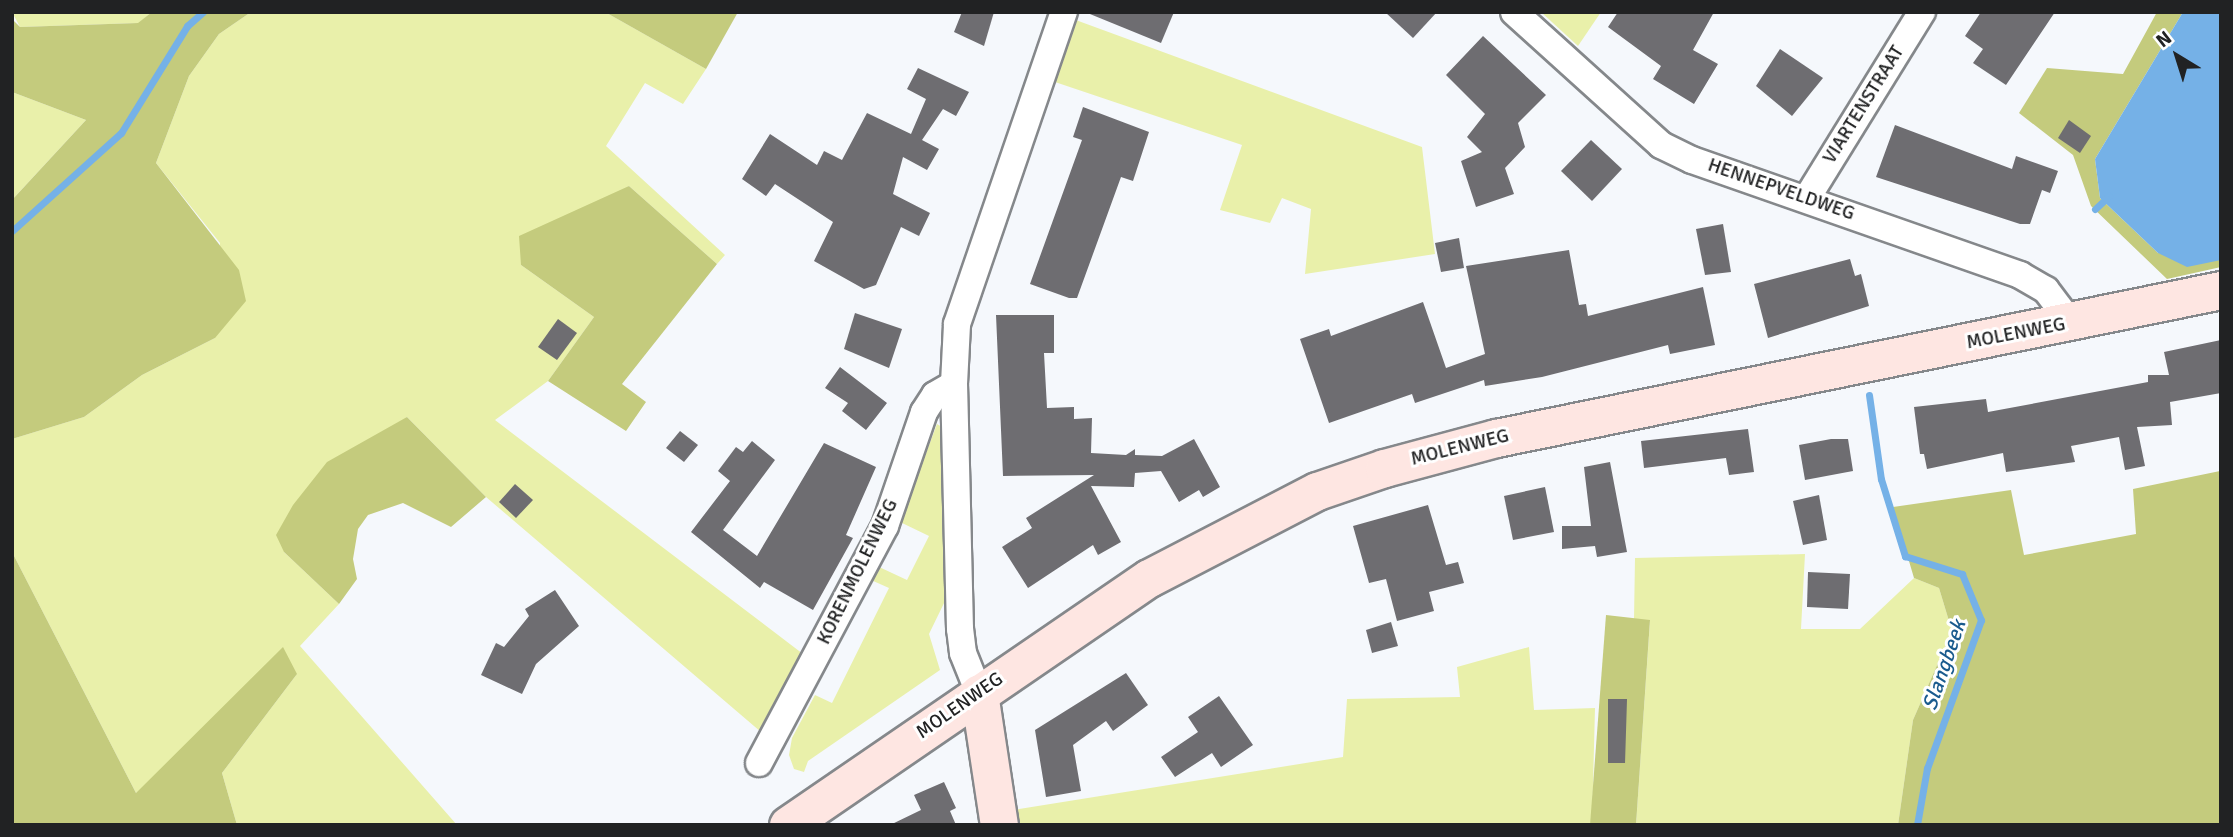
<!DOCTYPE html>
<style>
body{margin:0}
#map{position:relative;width:2233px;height:837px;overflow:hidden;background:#f5f8fc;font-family:Signika,sans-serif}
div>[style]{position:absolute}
.green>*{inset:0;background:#e9f0aa}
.forest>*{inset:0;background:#c4cb7d}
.water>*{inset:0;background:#75b1e7}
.stream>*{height:7px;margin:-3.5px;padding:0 3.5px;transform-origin:3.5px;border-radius:3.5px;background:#75b1e7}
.building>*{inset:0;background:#6e6d71}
.roads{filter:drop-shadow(2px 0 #85888b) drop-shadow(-2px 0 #85888b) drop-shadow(0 2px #85888b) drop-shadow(0 -2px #85888b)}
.street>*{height:26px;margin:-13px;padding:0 13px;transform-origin:13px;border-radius:13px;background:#fff}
.secondary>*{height:37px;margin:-18.5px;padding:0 18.5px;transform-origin:18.5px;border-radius:18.5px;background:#fee6e2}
span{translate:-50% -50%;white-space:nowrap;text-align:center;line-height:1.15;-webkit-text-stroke:6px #fff;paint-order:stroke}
.street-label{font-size:19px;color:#212223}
.water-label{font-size:21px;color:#1a5b8e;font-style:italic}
.frame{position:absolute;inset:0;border:14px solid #212223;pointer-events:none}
.north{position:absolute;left:2142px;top:21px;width:70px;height:70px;-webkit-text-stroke:5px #fff;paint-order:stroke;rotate:322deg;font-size:19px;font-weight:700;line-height:28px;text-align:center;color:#212223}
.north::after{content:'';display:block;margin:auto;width:24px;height:32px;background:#212223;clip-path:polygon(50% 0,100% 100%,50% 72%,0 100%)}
</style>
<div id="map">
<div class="green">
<div style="clip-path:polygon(12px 12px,152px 12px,139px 23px,20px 27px)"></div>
<div style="clip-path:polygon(251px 12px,605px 12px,706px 69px,683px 104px,645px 83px,606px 146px,725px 255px,717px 264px,629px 186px,521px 265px,594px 317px,548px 381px,495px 420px,803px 654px,761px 732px,486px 497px,407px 417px,284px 552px,339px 604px,300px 646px,457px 825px,237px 825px,222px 773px,297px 674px,136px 793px,12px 552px,12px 439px,84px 417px,142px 375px,215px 338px,220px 243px,156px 163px,189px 76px,219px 34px)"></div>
<div style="clip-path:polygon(1541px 12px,1601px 12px,1578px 46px)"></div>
<div style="clip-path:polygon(1073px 19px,1422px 147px,1435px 254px,1305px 274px,1311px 209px,1282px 198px,1270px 223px,1220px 210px,1242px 145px,1052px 81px)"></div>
<div style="clip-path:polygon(12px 92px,86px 120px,12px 200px)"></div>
<div style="clip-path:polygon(937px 424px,942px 427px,946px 599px,929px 634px,940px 670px,808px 761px,804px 772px,794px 769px,789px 755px,792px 738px,815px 695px,832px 703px,889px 588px,871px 580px,877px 566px,907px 580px,929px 536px,900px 522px)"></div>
<div style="clip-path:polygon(1805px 554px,1801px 629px,1860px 629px,1914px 578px,1939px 588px,1952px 631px,1913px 720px,1898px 825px,1636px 825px,1650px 621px,1634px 619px,1635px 558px)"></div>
<div style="clip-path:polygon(1529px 647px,1534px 710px,1595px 708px,1592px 825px,1015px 825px,1013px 810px,1343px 757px,1347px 699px,1460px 697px,1457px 667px)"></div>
</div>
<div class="forest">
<div style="clip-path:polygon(152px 12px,251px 12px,219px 34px,189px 76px,156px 163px,239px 270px,246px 301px,215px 338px,142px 375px,84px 417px,12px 439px,12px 200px,86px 120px,12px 92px,12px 19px,20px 27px,138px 23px)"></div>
<div style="clip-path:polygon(605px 12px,738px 12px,706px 69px)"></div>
<div style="clip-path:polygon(2157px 12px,2183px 12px,2095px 159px,2100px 198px,2158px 253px,2221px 258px,2221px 267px,2167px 279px,2091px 206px,2073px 155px,2019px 113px,2047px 68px,2123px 74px)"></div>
<div style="clip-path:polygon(629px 186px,717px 264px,622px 384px,646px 402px,626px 431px,548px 381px,594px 317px,521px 265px,519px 236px)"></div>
<div style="clip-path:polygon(407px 417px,486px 497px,451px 527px,403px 503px,368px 515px,358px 529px,353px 559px,357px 579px,339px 604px,284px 552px,276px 535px,293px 505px,327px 462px)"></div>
<div style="clip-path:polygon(2220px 471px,2221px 825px,1898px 825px,1913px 720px,1952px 631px,1939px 588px,1914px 578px,1893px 507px,2011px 490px,2024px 555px,2136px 534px,2133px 489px)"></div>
<div style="clip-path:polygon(12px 552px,136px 793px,283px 647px,297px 674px,222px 773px,237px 825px,12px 825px)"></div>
<div style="clip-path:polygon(1606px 615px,1650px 620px,1636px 825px,1590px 825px)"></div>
</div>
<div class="water">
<div style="clip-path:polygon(2183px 12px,2221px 12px,2221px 260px,2187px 267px,2158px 253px,2100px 198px,2095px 159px)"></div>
</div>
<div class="stream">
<div style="left:2095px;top:209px;width:19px;rotate:-43deg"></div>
<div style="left:12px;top:231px;width:147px;rotate:-42deg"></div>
<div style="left:121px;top:133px;width:126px;rotate:-58.3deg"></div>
<div style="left:187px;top:26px;width:21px;rotate:-41deg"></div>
<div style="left:1869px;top:395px;width:85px;rotate:81.9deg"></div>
<div style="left:1881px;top:479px;width:81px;rotate:72.7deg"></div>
<div style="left:1905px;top:556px;width:60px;rotate:17.5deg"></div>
<div style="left:1962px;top:574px;width:50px;rotate:67.6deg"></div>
<div style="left:1981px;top:620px;width:158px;rotate:110deg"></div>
<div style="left:1927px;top:768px;width:58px;rotate:100deg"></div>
</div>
<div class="building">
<div style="clip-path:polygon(962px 12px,994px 12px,984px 46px,954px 32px)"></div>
<div style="clip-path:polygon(1085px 12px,1174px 12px,1161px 43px)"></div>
<div style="clip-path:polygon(1385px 12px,1437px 12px,1413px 38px)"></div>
<div style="clip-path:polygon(1618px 12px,1714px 12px,1693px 50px,1718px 64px,1694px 104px,1653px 79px,1661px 66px,1608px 27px)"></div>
<div style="clip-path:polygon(1981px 12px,2055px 12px,2006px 85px,1973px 63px,1983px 49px,1965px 36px)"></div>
<div style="clip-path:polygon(1483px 36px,1546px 95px,1518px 123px,1525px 147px,1505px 168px,1514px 194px,1476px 207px,1461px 161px,1482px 152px,1467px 137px,1485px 114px,1446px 75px)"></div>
<div style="clip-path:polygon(1780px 49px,1823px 78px,1792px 116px,1756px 86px)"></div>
<div style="clip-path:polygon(918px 68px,969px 92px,956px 116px,943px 109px,922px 140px,939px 149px,927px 170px,903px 157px,893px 194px,930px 213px,919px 236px,901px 227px,876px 285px,864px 289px,814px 261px,833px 222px,775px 184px,766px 196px,742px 179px,770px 134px,817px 165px,824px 151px,842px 160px,867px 113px,911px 134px,926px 99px,907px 89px)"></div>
<div style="clip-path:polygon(1083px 107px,1149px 132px,1133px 181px,1121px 177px,1077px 298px,1069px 298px,1030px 284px,1082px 140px,1073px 137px)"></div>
<div style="clip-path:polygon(2069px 120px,2091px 136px,2080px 153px,2058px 138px)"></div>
<div style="clip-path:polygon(1895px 125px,2012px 169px,2016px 156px,2058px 171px,2050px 193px,2042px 190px,2030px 224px,2020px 224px,1876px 177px)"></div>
<div style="clip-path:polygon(1591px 140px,1622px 169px,1592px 201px,1561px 171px)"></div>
<div style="clip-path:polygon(1723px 224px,1731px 272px,1705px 275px,1696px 229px)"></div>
<div style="clip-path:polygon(1459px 238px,1464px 268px,1441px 272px,1435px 243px)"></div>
<div style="clip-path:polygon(1569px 250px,1579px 305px,1586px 304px,1588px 316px,1703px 287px,1715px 345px,1670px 354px,1668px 345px,1542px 377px,1485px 386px,1484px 380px,1415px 403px,1412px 394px,1329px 423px,1300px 339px,1329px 329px,1331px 336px,1423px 302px,1446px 368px,1485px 354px,1466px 266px)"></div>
<div style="clip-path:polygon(1850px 259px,1855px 276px,1861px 274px,1869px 306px,1768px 338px,1754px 284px)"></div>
<div style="clip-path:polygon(855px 313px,902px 329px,889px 368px,844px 349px)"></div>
<div style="clip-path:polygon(996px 315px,1054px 315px,1054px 353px,1044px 353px,1047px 408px,1074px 407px,1074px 419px,1092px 418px,1091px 453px,1126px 455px,1135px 449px,1135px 455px,1162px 456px,1194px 439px,1220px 487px,1203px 497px,1199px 490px,1179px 502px,1161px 471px,1135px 473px,1134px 487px,1091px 486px,1121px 542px,1098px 555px,1093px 545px,1028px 588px,1002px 547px,1032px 528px,1026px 518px,1094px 475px,1003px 476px)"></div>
<div style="clip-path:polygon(558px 319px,577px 333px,557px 360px,538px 347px)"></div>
<div style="clip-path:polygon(2221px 340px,2221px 393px,2170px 402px,2172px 425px,2137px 427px,2145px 466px,2125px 470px,2119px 437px,2071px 446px,2075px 462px,2006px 472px,2003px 453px,1927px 469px,1924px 454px,1920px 454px,1914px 407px,1986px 399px,1988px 412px,2148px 382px,2148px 375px,2169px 375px,2164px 352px)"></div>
<div style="clip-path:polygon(840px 367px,887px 403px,866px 430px,842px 411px,848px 403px,825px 388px)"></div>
<div style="clip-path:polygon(1748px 429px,1754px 472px,1729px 475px,1726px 458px,1644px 468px,1641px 441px)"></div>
<div style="clip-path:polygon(680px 431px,698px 445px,684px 462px,666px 448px)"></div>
<div style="clip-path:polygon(1831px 439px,1848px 439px,1853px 471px,1805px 480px,1799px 445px)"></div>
<div style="clip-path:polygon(752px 441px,775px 460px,723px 530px,757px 556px,824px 443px,876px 467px,846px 535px,853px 538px,813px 610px,764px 582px,760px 588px,691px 532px,730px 481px,718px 471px,736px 447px,743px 452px)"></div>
<div style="clip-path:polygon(1610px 462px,1627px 552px,1597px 557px,1595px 546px,1562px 549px,1562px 526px,1591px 526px,1584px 467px)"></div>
<div style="clip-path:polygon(515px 484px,533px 500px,516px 518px,499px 502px)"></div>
<div style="clip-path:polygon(1545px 487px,1554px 532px,1513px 540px,1504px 496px)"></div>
<div style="clip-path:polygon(1819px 495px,1827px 540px,1803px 545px,1793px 501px)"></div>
<div style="clip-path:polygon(1428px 505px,1446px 565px,1458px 562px,1464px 583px,1429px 592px,1434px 611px,1397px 621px,1386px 579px,1369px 583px,1353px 526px)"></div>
<div style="clip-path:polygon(1808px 572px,1850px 574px,1848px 609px,1807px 607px)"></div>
<div style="clip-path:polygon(555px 590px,579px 626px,536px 664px,522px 694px,481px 675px,496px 643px,504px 647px,529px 616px,525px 609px)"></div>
<div style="clip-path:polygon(1391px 622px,1398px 646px,1372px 653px,1366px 630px)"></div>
<div style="clip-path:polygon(1126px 673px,1148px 705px,1113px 731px,1106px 721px,1073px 745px,1081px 791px,1046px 797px,1035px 730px)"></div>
<div style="clip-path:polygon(1219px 696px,1253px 745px,1221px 767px,1212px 753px,1175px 777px,1161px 757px,1198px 732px,1188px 717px)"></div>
<div style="clip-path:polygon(1608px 699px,1627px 699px,1625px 763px,1608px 763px)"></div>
<div style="clip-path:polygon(944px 782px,956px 808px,950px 811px,956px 825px,890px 825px,921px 810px,914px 795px)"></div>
</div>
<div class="roads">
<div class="street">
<div style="left:1514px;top:12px;width:198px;rotate:42.1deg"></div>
<div style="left:1661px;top:145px;width:34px;rotate:26deg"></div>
<div style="left:1692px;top:160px;width:348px;rotate:19.3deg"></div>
<div style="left:2020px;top:275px;width:30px;rotate:30deg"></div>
<div style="left:2046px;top:290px;width:41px;rotate:52.9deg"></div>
<div style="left:1807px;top:198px;width:219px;rotate:-58.3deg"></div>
<div style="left:979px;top:693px;width:43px;rotate:-111.8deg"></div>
<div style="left:963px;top:653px;width:24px;rotate:-97deg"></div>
<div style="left:960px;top:629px;width:245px;rotate:-91.4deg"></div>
<div style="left:954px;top:384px;width:60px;rotate:-87.1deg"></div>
<div style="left:957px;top:324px;width:330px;rotate:-71.1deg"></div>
<div style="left:759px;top:763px;width:268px;rotate:-62deg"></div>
<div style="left:885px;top:526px;width:120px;rotate:-71.1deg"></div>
<div style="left:924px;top:412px;width:20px;rotate:-57deg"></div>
<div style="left:935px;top:395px;width:22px;rotate:-30deg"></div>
</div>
<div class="secondary">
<div style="left:979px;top:693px;width:134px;rotate:81.4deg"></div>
<div style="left:788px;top:825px;width:437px;rotate:-34.4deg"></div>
<div style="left:1149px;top:578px;width:189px;rotate:-27.4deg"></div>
<div style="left:1317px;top:491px;width:71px;rotate:-18.9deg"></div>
<div style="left:1384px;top:468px;width:116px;rotate:-15deg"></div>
<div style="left:1496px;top:438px;width:740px;rotate:-11.54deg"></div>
</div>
</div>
<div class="street-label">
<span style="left:1864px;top:105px;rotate:-58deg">VIARTENSTRAAT</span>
<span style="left:1781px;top:190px;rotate:19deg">HENNEPVELDWEG</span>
<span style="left:2016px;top:334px;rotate:-11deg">MOLENWEG</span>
<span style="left:1460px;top:448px;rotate:-14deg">MOLENWEG</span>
<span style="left:858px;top:572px;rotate:-64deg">KORENMOLENWEG</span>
<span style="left:960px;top:706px;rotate:-35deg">MOLENWEG</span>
</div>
<div class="water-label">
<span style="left:1944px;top:665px;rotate:-71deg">Slangbeek</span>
</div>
<div class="frame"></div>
<div class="north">N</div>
</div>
